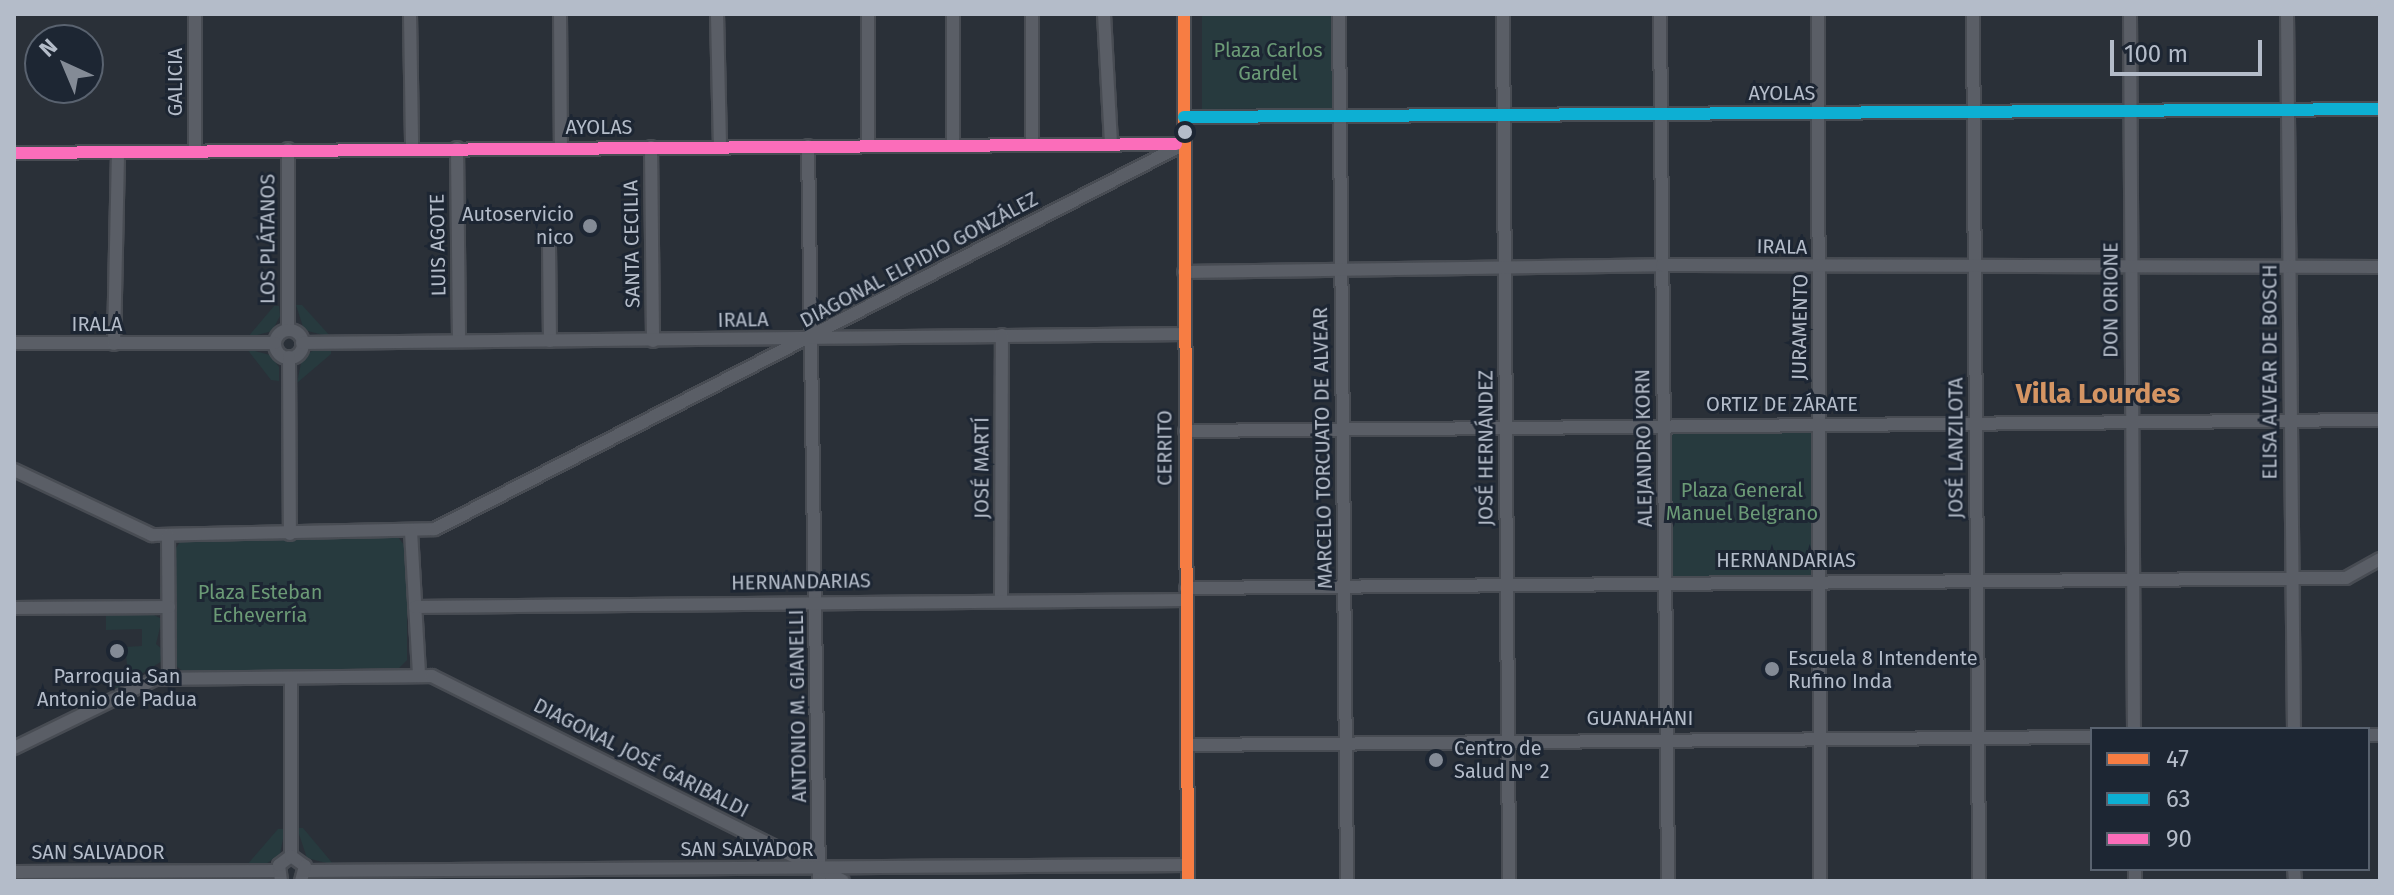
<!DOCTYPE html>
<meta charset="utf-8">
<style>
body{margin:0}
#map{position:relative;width:2394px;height:895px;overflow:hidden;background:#2a3038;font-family:"Fira Sans",sans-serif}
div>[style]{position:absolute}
.green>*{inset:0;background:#273a3e}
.roads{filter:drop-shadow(2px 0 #484c53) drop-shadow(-2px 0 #484c53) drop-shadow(0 2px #484c53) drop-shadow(0 -2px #484c53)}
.minor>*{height:12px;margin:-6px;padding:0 6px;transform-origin:6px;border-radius:6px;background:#5a5e66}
.minor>.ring{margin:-6px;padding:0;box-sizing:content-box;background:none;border:12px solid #5a5e66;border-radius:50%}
.bus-1>*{height:12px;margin:-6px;padding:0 6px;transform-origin:6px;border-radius:6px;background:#f77d43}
.bus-2>*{height:12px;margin:-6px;padding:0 6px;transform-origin:6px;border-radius:6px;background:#0dafd3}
.bus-3>*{height:12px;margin:-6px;padding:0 6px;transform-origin:6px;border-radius:6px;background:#fb6dba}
.dots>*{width:22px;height:22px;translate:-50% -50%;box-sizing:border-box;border:4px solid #1d2633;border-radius:50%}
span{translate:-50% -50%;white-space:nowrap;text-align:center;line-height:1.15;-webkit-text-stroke:6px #1d2633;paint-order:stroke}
.park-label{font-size:20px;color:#6b9a76}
.street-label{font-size:20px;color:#b4bcc9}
.poi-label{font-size:20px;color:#b4bcc9}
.right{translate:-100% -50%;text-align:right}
.left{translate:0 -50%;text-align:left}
.district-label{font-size:28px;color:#d59563;font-weight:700}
.frame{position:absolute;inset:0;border:16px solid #b4bcc9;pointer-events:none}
.legend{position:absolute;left:2090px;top:727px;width:280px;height:144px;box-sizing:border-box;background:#1d2633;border:2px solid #59626f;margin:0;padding:10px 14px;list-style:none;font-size:24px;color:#b4bcc9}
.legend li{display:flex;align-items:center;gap:16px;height:40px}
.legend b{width:40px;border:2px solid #59626f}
.north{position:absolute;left:24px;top:24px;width:80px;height:80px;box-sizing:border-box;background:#1d2633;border:2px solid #59626f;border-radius:50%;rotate:316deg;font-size:22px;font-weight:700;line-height:32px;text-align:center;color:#b4bcc9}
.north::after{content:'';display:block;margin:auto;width:28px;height:36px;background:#848b96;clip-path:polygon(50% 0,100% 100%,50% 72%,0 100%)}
.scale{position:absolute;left:2110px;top:40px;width:152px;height:36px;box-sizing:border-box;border:4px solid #b4bcc9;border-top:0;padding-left:10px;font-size:24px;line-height:28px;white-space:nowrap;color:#b4bcc9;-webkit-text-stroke:6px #1d2633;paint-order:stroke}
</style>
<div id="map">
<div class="green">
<div style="clip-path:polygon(1202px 14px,1334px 14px,1334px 108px,1202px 109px)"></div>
<div style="clip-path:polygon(296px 305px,302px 305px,331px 337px,304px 330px)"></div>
<div style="clip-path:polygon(274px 306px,279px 306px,280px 316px,272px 331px,247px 338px)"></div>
<div style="clip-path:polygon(247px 349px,270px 355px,279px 367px,279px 381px,271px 380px)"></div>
<div style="clip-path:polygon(315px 349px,331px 349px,331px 354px,297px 383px,302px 358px)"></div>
<div style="clip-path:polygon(1819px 424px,1820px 581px,1665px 580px,1664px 425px)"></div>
<div style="clip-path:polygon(398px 537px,407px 549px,407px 660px,399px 668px,184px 672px,176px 666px,173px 552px,180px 542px)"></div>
<div style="clip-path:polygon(150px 613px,162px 619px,156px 644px,163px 650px,162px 661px,116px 690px,115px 680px,128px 673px,125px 647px,142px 646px,142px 629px,106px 630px,106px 614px)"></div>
<div style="clip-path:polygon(297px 828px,303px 828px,334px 865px,307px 858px)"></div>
<div style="clip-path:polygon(278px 829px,285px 829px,280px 854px,266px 864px,246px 866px)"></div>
</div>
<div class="roads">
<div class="minor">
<div style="left:195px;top:14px;width:136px;rotate:90deg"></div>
<div style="left:410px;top:14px;width:134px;rotate:89.1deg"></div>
<div style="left:560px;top:14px;width:133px;rotate:89.6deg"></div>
<div style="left:717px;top:14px;width:133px;rotate:88.7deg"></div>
<div style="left:868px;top:14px;width:130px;rotate:90deg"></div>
<div style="left:1032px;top:14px;width:131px;rotate:90deg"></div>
<div style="left:1104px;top:14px;width:131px;rotate:86.9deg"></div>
<div style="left:1184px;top:14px;width:867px;rotate:89.74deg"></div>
<div style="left:1339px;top:14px;width:867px;rotate:89.47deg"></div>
<div style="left:1503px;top:14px;width:867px;rotate:89.6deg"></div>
<div style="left:1660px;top:14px;width:867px;rotate:89.47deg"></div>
<div style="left:1818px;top:14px;width:867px;rotate:89.87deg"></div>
<div style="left:1973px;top:14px;width:867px;rotate:89.6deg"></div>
<div style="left:2130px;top:14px;width:715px;rotate:89.68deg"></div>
<div style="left:2287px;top:14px;width:715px;rotate:89.44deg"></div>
<div style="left:1184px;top:117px;width:1196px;rotate:-0.38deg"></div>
<div style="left:808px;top:146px;width:735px;rotate:89.14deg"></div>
<div style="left:953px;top:146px;width:132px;rotate:-90deg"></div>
<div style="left:651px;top:147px;width:194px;rotate:89.4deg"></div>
<div style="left:457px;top:148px;width:193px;rotate:89.4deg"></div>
<div style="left:288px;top:149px;width:181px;rotate:90deg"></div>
<div style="left:14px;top:153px;width:1167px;rotate:-0.44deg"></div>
<div style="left:549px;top:245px;width:96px;rotate:89.4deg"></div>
<div style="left:1184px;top:272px;width:478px;rotate:-0.8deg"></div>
<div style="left:1662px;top:265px;width:718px;rotate:0.16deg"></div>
<div class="ring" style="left:275px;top:330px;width:16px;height:16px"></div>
<div style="left:14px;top:343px;width:261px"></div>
<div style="left:302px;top:343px;width:883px;rotate:-0.58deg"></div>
<div style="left:114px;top:344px;width:191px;rotate:-88.8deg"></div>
<div style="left:289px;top:357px;width:177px;rotate:89.7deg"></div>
<div style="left:1185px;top:431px;width:1195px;rotate:-0.53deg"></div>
<div style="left:14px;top:470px;width:153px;rotate:25.2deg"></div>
<div style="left:152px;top:535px;width:283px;rotate:-1.2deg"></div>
<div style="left:435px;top:529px;width:842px;rotate:-27.2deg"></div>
<div style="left:411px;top:531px;width:145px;rotate:86.8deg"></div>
<div style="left:168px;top:535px;width:143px;rotate:89.6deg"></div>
<div style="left:1186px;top:588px;width:1160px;rotate:-0.49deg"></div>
<div style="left:2346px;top:578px;width:39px;rotate:-29deg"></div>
<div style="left:1001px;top:600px;width:265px;rotate:-89.8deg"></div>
<div style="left:415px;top:607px;width:771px;rotate:-0.52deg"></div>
<div style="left:14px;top:608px;width:155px;rotate:-0.4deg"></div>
<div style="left:291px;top:679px;width:177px;rotate:90deg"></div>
<div style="left:2368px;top:735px;width:12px"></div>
<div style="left:1187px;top:745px;width:905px;rotate:-0.51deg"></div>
<div style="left:14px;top:748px;width:157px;rotate:-26.1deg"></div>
<div style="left:155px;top:679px;width:277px;rotate:-0.6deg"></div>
<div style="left:432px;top:676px;width:459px;rotate:26.5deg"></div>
<div style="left:2135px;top:869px;width:12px;rotate:90deg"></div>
<div style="left:2294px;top:869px;width:12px;rotate:85deg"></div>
<div style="left:306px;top:871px;width:882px;rotate:-0.39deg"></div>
<div style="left:14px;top:872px;width:263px;rotate:-0.2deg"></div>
<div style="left:281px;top:881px;width:16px;rotate:-97deg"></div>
<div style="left:279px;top:865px;width:15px;rotate:-37deg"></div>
<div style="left:291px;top:856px;width:17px;rotate:36deg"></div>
<div style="left:305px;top:866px;width:16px;rotate:105deg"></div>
</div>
</div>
<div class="bus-1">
<div style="left:1184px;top:14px;width:867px;rotate:89.74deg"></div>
</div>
<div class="bus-2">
<div style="left:1184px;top:117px;width:1196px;rotate:-0.38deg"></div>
</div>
<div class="bus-3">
<div style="left:14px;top:153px;width:1162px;rotate:-0.44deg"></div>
</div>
<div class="dots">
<div style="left:1185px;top:132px;background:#b4bcc9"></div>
<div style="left:590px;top:226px;background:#848b96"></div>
<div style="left:117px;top:651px;background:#848b96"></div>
<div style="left:1772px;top:669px;background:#848b96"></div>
<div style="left:1436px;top:760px;background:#848b96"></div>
</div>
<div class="park-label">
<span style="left:1268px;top:62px">Plaza Carlos<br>Gardel</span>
<span style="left:1742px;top:502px">Plaza General<br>Manuel Belgrano</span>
<span style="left:260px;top:604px">Plaza Esteban<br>Echeverría</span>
</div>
<div class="street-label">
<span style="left:175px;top:82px;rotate:-90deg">GALICIA</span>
<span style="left:1782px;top:93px">AYOLAS</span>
<span style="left:599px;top:127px">AYOLAS</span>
<span style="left:268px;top:239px;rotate:-90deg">LOS PLÁTANOS</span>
<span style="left:632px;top:244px;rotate:-91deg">SANTA CECILIA</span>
<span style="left:438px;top:245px;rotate:-91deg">LUIS AGOTE</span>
<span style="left:1782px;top:247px;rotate:1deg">IRALA</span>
<span style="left:919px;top:260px;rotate:-28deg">DIAGONAL ELPIDIO GONZÁLEZ</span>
<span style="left:2111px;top:300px;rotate:-90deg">DON ORIONE</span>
<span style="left:743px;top:320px;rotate:-1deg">IRALA</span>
<span style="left:97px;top:324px">IRALA</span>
<span style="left:1800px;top:327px;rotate:-89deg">JURAMENTO</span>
<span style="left:2270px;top:372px;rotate:-90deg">ELISA ALVEAR DE BOSCH</span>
<span style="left:1782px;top:404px">ORTIZ DE ZÁRATE</span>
<span style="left:1165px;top:448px;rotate:-90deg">CERRITO</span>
<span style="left:1323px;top:448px;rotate:-91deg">MARCELO TORCUATO DE ALVEAR</span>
<span style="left:1486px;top:448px;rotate:-90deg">JOSÉ HERNÁNDEZ</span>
<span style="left:1644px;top:448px;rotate:-91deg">ALEJANDRO KORN</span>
<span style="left:1956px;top:448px;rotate:-90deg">JOSÉ LANZILOTA</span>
<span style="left:982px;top:468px;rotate:-90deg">JOSÉ MARTÍ</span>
<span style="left:1786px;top:560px">HERNANDARIAS</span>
<span style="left:801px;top:582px;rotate:-1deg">HERNANDARIAS</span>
<span style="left:798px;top:706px;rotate:-91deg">ANTONIO M. GIANELLI</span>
<span style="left:1640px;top:718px">GUANAHANI</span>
<span style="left:641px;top:758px;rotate:27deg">DIAGONAL JOSÉ GARIBALDI</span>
<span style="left:747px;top:849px">SAN SALVADOR</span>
<span style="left:98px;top:852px">SAN SALVADOR</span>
</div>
<div class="poi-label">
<span class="right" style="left:574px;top:226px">Autoservicio<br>nico</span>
<span class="left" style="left:1788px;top:670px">Escuela 8 Intendente<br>Rufino Inda</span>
<span style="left:117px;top:688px">Parroquia San<br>Antonio de Padua</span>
<span class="left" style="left:1454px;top:760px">Centro de<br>Salud N° 2</span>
</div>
<div class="district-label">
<span style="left:2098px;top:394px">Villa Lourdes</span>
</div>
<div class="frame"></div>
<ul class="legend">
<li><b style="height:10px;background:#f77d43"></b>47</li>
<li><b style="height:10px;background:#0dafd3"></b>63</li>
<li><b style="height:10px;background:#fb6dba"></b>90</li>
</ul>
<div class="north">N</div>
<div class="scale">100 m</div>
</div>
